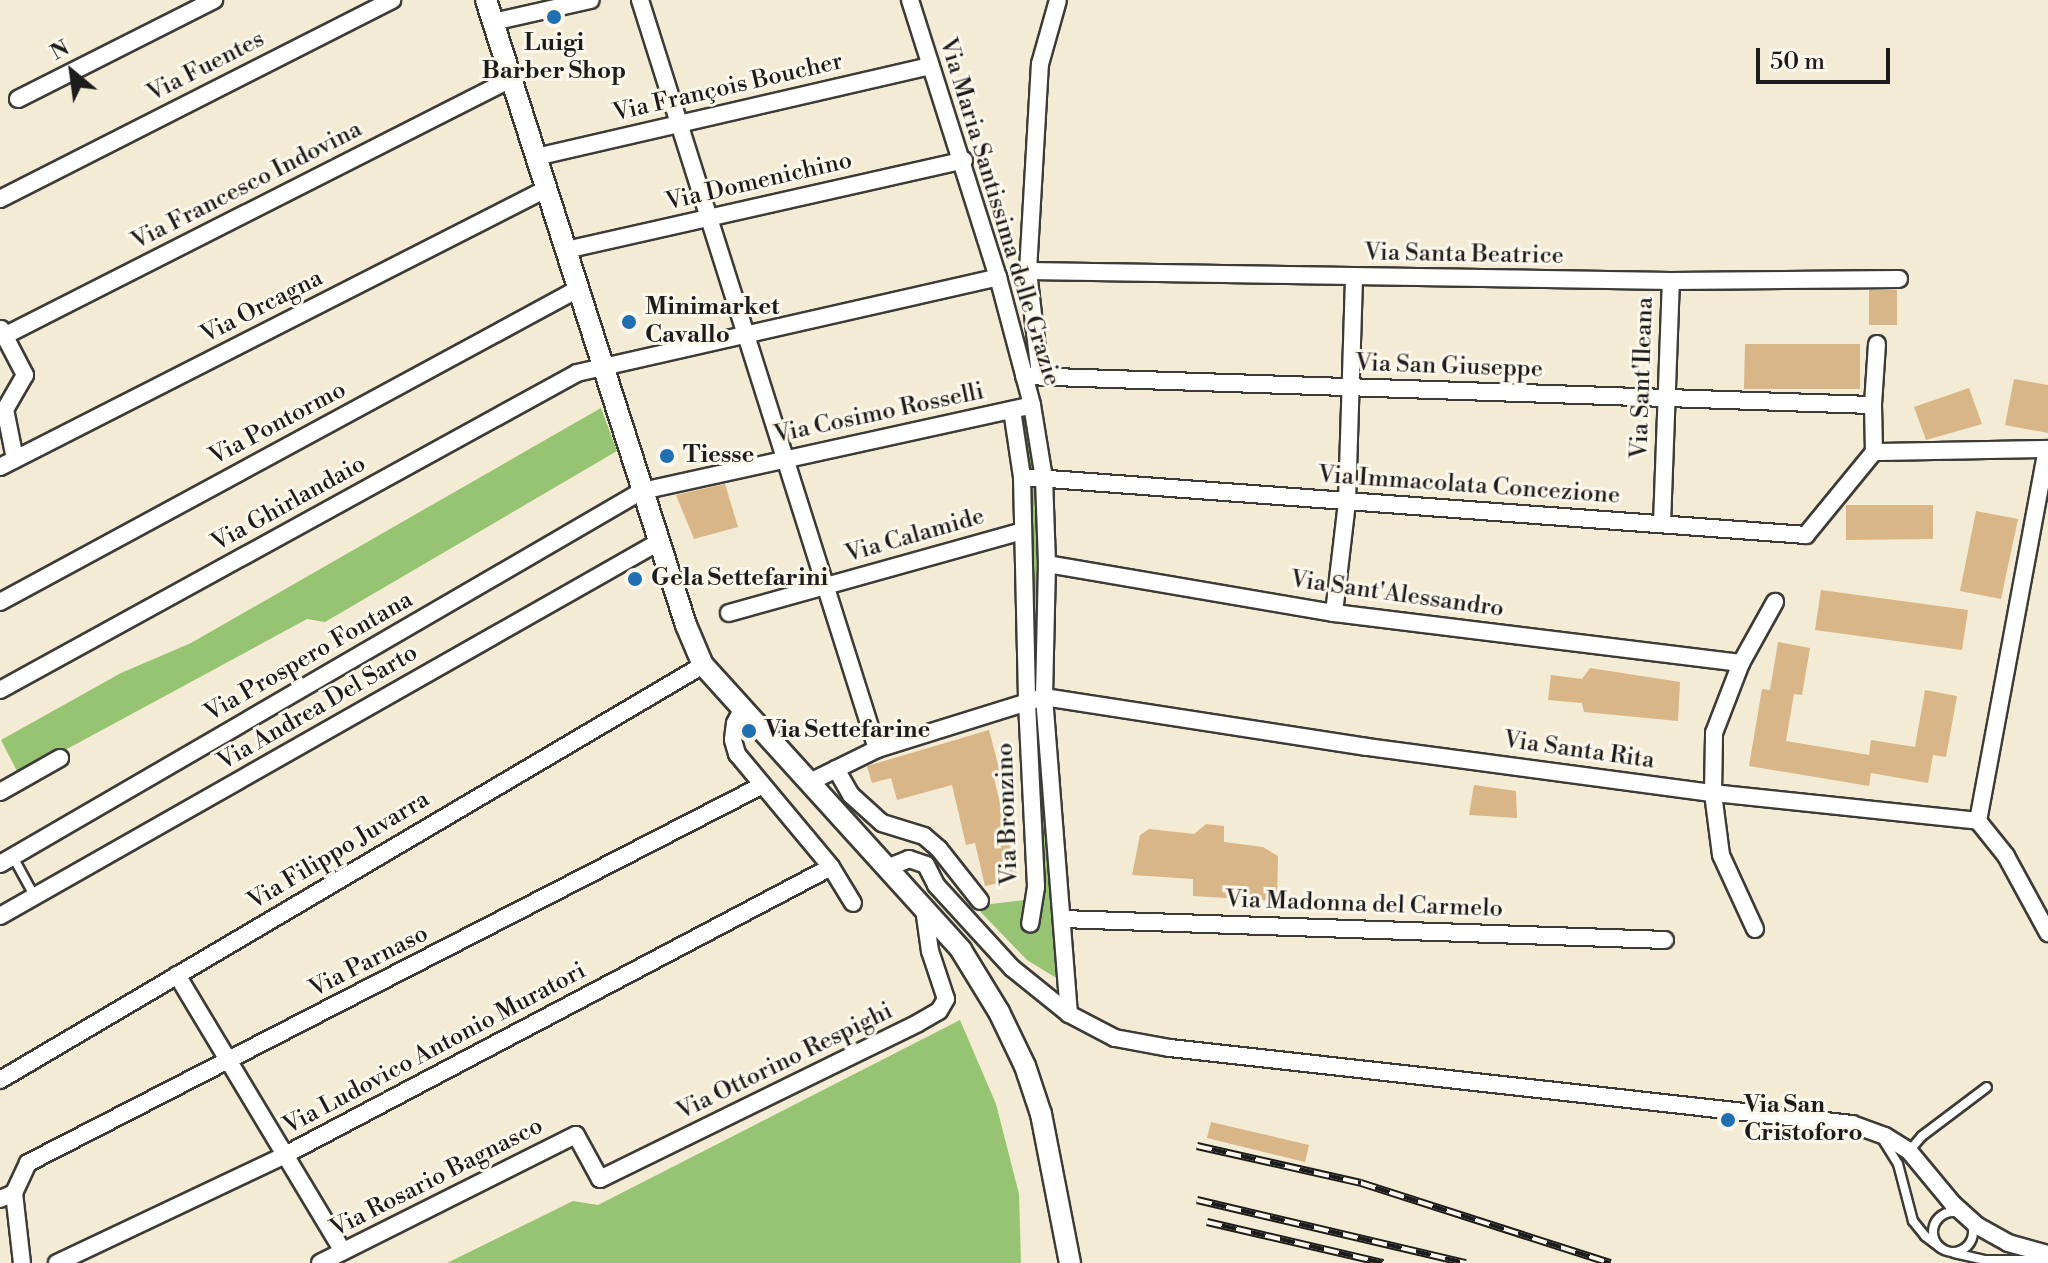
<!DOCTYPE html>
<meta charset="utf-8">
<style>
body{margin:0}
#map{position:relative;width:2048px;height:1263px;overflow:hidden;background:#f3ebd3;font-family:"Libre Bodoni",serif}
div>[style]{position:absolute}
.green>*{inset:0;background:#97c472}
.building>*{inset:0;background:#d9b687}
.roads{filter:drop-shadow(2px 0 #3c3b37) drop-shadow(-2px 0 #3c3b37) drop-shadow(0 2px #3c3b37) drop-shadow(0 -2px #3c3b37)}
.service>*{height:8px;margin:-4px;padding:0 4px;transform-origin:4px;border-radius:4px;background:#fff}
.service>.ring{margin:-4px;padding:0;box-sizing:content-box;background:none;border:8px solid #fff;border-radius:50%}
.minor>*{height:16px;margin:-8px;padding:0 8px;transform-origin:8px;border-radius:8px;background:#fff}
.tertiary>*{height:20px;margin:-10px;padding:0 10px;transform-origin:10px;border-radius:10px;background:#fff}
.rail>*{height:8px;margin-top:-4px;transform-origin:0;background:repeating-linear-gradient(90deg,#fbf7ec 0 15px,#1c1c1c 0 30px);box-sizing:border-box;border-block:2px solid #1c1c1c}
.dots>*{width:22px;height:22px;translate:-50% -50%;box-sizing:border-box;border:4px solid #fbf7ec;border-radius:50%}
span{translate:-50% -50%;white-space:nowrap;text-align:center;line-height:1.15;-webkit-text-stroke:6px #fbf7ec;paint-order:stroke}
.poi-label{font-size:24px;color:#1c1c1c;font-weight:700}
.left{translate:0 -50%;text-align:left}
.street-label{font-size:24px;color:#1c1c1c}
.north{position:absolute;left:32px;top:32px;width:80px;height:80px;-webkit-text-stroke:6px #fbf7ec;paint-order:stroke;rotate:331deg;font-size:22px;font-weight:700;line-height:32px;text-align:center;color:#1c1c1c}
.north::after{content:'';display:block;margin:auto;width:28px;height:36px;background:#1c1c1c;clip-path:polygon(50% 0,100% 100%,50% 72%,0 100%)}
.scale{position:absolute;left:1756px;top:48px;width:134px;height:36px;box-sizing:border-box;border:4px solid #1c1c1c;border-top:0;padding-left:10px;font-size:24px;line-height:28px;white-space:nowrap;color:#1c1c1c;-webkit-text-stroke:6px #fbf7ec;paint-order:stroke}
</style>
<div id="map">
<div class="green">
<div style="clip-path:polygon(601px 408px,617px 451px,325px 622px,307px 619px,19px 775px,1px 740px,121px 673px,191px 643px)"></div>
<div style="clip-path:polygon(1030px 418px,1035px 469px,1025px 470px,1020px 419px)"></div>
<div style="clip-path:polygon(1028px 485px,1040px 485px,1039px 680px,1030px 679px)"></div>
<div style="clip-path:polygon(1041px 709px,1058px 979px,1027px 960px,975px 906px,1042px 898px,1032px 711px)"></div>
<div style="clip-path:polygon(960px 1020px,996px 1104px,1019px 1194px,1021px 1263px,447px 1263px,573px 1201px,598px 1205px)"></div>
</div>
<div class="building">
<div style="clip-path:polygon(1869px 290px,1897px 290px,1897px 325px,1869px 325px)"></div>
<div style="clip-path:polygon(1745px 344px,1860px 344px,1860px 389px,1744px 389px)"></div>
<div style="clip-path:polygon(2014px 379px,2048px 385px,2048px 433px,2005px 425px)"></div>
<div style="clip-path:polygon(1969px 388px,1982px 424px,1926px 440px,1914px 407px)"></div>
<div style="clip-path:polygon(725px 484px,738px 527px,694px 539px,676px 495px)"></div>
<div style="clip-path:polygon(1846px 505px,1933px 505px,1933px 539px,1846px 540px)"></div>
<div style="clip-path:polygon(1976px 511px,2018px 519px,2001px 599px,1960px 591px)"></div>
<div style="clip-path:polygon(1821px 590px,1968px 610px,1962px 650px,1815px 630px)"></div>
<div style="clip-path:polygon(1778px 642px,1810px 648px,1802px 695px,1794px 694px,1786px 741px,1869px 755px,1871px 740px,1915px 747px,1925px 690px,1957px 696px,1946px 757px,1933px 755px,1928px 783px,1871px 773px,1869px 786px,1749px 766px,1762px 689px,1770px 690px)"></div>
<div style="clip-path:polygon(1590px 668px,1680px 682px,1678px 721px,1584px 712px,1582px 703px,1548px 700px,1551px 675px,1582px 679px)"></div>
<div style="clip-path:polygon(989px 730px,1000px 772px,993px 774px,1018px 879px,985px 886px,975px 843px,966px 845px,952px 785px,897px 800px,891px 778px,872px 783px,867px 766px)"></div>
<div style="clip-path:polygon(1474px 785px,1516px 791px,1517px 818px,1469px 815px)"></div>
<div style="clip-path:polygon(1206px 824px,1224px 826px,1224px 842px,1263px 847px,1278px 856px,1277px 901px,1193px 896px,1193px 879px,1132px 875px,1140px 835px,1149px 829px,1194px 834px)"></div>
<div style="clip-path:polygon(1211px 1122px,1309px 1145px,1305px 1162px,1207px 1138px)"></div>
</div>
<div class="roads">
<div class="service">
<div style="left:13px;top:857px;width:46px;rotate:61.2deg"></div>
<div style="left:1883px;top:1140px;width:28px;rotate:58deg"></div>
<div style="left:1898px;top:1164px;width:59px;rotate:75.3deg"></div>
<div style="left:1913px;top:1221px;width:19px;rotate:51deg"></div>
<div style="left:1925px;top:1236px;width:20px;rotate:37deg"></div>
<div style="left:1909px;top:1151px;width:20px;rotate:-49deg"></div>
<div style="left:1922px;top:1136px;width:81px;rotate:-37deg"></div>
<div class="ring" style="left:1933px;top:1212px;width:32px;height:32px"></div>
<div style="left:1954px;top:1253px;width:31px;rotate:13deg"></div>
<div style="left:1984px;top:1260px;width:63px"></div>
</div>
<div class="minor">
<div style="left:640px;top:0;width:786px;rotate:72.44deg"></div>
<div style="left:910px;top:0;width:291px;rotate:72.4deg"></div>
<div style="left:998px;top:277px;width:132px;rotate:75.1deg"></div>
<div style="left:1032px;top:405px;width:74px;rotate:80.7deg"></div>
<div style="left:1044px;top:478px;width:86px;rotate:88deg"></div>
<div style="left:1047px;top:564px;width:133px;rotate:91.3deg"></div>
<div style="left:1044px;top:697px;width:318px;rotate:85.5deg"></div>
<div style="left:493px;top:22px;width:100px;rotate:-12.7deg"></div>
<div style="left:18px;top:99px;width:220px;rotate:-26.8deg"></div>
<div style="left:536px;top:157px;width:405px;rotate:-13deg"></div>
<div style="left:0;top:199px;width:440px;rotate:-26.9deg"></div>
<div style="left:566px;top:250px;width:408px;rotate:-12.7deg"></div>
<div style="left:1028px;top:271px;width:643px;rotate:0.89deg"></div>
<div style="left:1671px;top:281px;width:228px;rotate:-0.5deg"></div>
<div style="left:1px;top:329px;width:52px;rotate:62.4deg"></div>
<div style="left:25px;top:375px;width:39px;rotate:120deg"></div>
<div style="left:5px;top:409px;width:51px;rotate:78.7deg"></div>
<div style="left:4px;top:336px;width:568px;rotate:-26.88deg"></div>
<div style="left:1877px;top:344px;width:61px;rotate:93.8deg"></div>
<div style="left:1873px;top:405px;width:47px;rotate:88.8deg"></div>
<div style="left:1874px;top:452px;width:174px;rotate:-1deg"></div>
<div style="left:1040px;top:375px;width:105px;rotate:-96.6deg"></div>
<div style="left:1028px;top:271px;width:207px;rotate:-86.7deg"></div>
<div style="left:1040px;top:64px;width:66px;rotate:-74.3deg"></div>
<div style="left:1024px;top:376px;width:849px;rotate:1.96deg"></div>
<div style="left:1012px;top:410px;width:68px;rotate:81.5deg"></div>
<div style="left:1022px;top:477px;width:225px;rotate:88.7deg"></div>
<div style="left:1027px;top:702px;width:185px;rotate:87.2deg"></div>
<div style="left:1036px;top:887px;width:37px;rotate:99deg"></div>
<div style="left:0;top:467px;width:613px;rotate:-26.98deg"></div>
<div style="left:1022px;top:477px;width:786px;rotate:4.23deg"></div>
<div style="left:1806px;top:535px;width:107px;rotate:-50.7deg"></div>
<div style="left:1662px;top:524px;width:243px;rotate:-87.9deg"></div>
<div style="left:1047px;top:564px;width:291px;rotate:9.7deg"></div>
<div style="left:1334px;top:613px;width:410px;rotate:7deg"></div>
<div style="left:0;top:602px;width:657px;rotate:-28.44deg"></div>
<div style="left:729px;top:613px;width:304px;rotate:-15.6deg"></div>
<div style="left:1334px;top:613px;width:112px;rotate:-83.3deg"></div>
<div style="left:1347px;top:502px;width:224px;rotate:-88.2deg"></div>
<div style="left:0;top:690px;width:658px;rotate:-28.78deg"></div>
<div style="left:577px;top:373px;width:432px;rotate:-12.8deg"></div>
<div style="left:742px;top:710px;width:15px;rotate:118deg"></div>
<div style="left:735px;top:723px;width:17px;rotate:97deg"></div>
<div style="left:733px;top:740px;width:15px;rotate:74deg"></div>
<div style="left:737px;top:754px;width:147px;rotate:50.2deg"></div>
<div style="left:831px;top:867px;width:42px;rotate:58.6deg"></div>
<div style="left:836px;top:769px;width:30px;rotate:60deg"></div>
<div style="left:851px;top:795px;width:42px;rotate:42.1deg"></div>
<div style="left:882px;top:823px;width:44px;rotate:17.2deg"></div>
<div style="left:924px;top:836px;width:20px;rotate:41deg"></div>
<div style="left:939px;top:849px;width:66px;rotate:51.7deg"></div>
<div style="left:808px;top:783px;width:77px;rotate:-26.2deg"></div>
<div style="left:877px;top:749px;width:175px;rotate:-17.3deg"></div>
<div style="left:1044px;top:697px;width:327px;rotate:8.8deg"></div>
<div style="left:1367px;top:747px;width:349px;rotate:7.6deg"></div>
<div style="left:1713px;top:793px;width:266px;rotate:6deg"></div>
<div style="left:1978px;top:821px;width:45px;rotate:51.3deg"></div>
<div style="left:2006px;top:856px;width:88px;rotate:61.4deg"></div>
<div style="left:0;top:792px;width:69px;rotate:-29.5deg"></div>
<div style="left:1978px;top:821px;width:378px;rotate:-79.5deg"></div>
<div style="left:0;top:864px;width:742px;rotate:-30.16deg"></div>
<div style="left:642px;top:491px;width:399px;rotate:-12.4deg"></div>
<div style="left:887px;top:868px;width:24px;rotate:-22deg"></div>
<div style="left:909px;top:859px;width:18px;rotate:19deg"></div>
<div style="left:926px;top:865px;width:22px;rotate:63deg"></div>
<div style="left:936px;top:885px;width:113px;rotate:47.5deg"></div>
<div style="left:1012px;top:968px;width:73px;rotate:38.9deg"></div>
<div style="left:1069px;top:1014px;width:52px;rotate:27.6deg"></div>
<div style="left:1115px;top:1038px;width:56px;rotate:10.3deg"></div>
<div style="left:1170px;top:1048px;width:686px;rotate:6.36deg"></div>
<div style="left:1852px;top:1124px;width:35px;rotate:20deg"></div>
<div style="left:1885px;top:1136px;width:28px;rotate:32deg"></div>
<div style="left:1909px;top:1151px;width:69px;rotate:50.3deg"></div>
<div style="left:1953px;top:1204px;width:31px;rotate:42deg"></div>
<div style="left:1976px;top:1225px;width:37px;rotate:29deg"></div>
<div style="left:2008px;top:1243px;width:41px;rotate:15.4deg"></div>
<div style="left:0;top:916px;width:758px;rotate:-29.58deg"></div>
<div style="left:1062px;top:919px;width:603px;rotate:1.99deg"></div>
<div style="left:1755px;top:929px;width:81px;rotate:-114.7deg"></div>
<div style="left:1721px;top:855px;width:63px;rotate:-97.4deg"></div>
<div style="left:1713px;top:793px;width:60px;rotate:-89deg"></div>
<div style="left:1714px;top:733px;width:75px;rotate:-68.9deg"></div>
<div style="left:1741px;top:663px;width:70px;rotate:-60.9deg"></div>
<div style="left:177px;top:975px;width:322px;rotate:59deg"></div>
<div style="left:0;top:1080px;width:816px;rotate:-30.55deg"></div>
<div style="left:14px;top:1193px;width:70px;rotate:83.5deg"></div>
<div style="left:0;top:1199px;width:15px;rotate:-23deg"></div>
<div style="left:14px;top:1193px;width:33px;rotate:-65deg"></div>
<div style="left:28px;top:1163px;width:824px;rotate:-27.22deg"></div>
<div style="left:57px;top:1263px;width:252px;rotate:-25.3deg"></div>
<div style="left:285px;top:1155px;width:617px;rotate:-27.81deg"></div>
<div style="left:320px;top:1263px;width:286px;rotate:-26.6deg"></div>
<div style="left:576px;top:1135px;width:50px;rotate:61.4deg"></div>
<div style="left:600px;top:1179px;width:354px;rotate:-26.1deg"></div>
<div style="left:918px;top:1023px;width:24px;rotate:-30deg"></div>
<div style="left:939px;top:1011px;width:14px;rotate:-60deg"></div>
<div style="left:946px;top:999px;width:51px;rotate:-108.4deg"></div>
<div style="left:930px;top:951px;width:42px;rotate:-98.1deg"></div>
</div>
<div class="tertiary">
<div style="left:486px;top:0;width:656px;rotate:72.26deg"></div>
<div style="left:686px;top:625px;width:43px;rotate:67deg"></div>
<div style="left:703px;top:665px;width:384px;rotate:47.8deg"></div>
<div style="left:961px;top:950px;width:73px;rotate:58.5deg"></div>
<div style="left:999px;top:1012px;width:60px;rotate:64.3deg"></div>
<div style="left:1025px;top:1066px;width:51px;rotate:71.6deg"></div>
<div style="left:1041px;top:1114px;width:152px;rotate:79deg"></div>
</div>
</div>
<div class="rail">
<div style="left:1197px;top:1146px;width:168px;rotate:12.7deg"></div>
<div style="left:1361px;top:1183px;width:262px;rotate:17.8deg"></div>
<div style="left:1197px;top:1200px;width:276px;rotate:13.2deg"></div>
<div style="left:1207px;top:1222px;width:181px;rotate:13.1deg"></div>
</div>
<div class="dots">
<div style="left:554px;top:17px;background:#1f6fb2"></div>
<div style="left:629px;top:322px;background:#1f6fb2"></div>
<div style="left:667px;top:456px;background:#1f6fb2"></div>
<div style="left:635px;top:579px;background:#1f6fb2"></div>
<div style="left:749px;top:731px;background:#1f6fb2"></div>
<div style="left:1728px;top:1120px;background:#1f6fb2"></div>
</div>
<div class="poi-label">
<span style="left:554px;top:58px">Luigi<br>Barber Shop</span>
<span class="left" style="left:645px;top:322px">Minimarket<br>Cavallo</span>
<span class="left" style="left:683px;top:456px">Tiesse</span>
<span class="left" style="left:651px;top:579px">Gela Settefarini</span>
<span class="left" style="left:765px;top:731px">Via Settefarine</span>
<span class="left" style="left:1744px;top:1120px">Via San<br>Cristoforo</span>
</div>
<div class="street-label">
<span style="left:206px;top:67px;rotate:-27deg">Via Fuentes</span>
<span style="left:728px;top:88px;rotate:-13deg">Via François Boucher</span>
<span style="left:759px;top:182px;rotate:-13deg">Via Domenichino</span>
<span style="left:247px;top:186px;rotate:-27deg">Via Francesco Indovina</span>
<span style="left:999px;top:212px;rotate:73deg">Via Maria Santissima delle Grazie</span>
<span style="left:1464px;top:255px;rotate:1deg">Via Santa Beatrice</span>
<span style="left:262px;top:307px;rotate:-27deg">Via Orcagna</span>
<span style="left:1449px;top:367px;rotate:2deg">Via San Giuseppe</span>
<span style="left:1643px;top:378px;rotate:-88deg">Via Sant'Ileana</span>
<span style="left:879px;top:414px;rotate:-12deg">Via Cosimo Rosselli</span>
<span style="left:278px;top:424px;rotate:-28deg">Via Pontormo</span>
<span style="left:1469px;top:486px;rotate:4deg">Via Immacolata Concezione</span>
<span style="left:289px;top:504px;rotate:-29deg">Via Ghirlandaio</span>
<span style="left:915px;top:536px;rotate:-16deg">Via Calamide</span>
<span style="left:1397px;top:595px;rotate:8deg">Via Sant'Alessandro</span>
<span style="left:309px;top:657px;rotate:-30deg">Via Prospero Fontana</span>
<span style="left:318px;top:708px;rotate:-30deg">Via Andrea Del Sarto</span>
<span style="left:1579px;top:751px;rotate:8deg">Via Santa Rita</span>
<span style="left:1008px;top:814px;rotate:-92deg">Via Bronzino</span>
<span style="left:339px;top:851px;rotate:-31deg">Via Filippo Juvarra</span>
<span style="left:1364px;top:905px;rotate:2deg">Via Madonna del Carmelo</span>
<span style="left:369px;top:962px;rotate:-27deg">Via Parnaso</span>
<span style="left:435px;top:1049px;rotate:-28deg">Via Ludovico Antonio Muratori</span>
<span style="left:785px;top:1062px;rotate:-26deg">Via Ottorino Respighi</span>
<span style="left:437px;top:1178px;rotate:-27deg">Via Rosario Bagnasco</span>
</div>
<div class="north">N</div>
<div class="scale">50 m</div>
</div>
